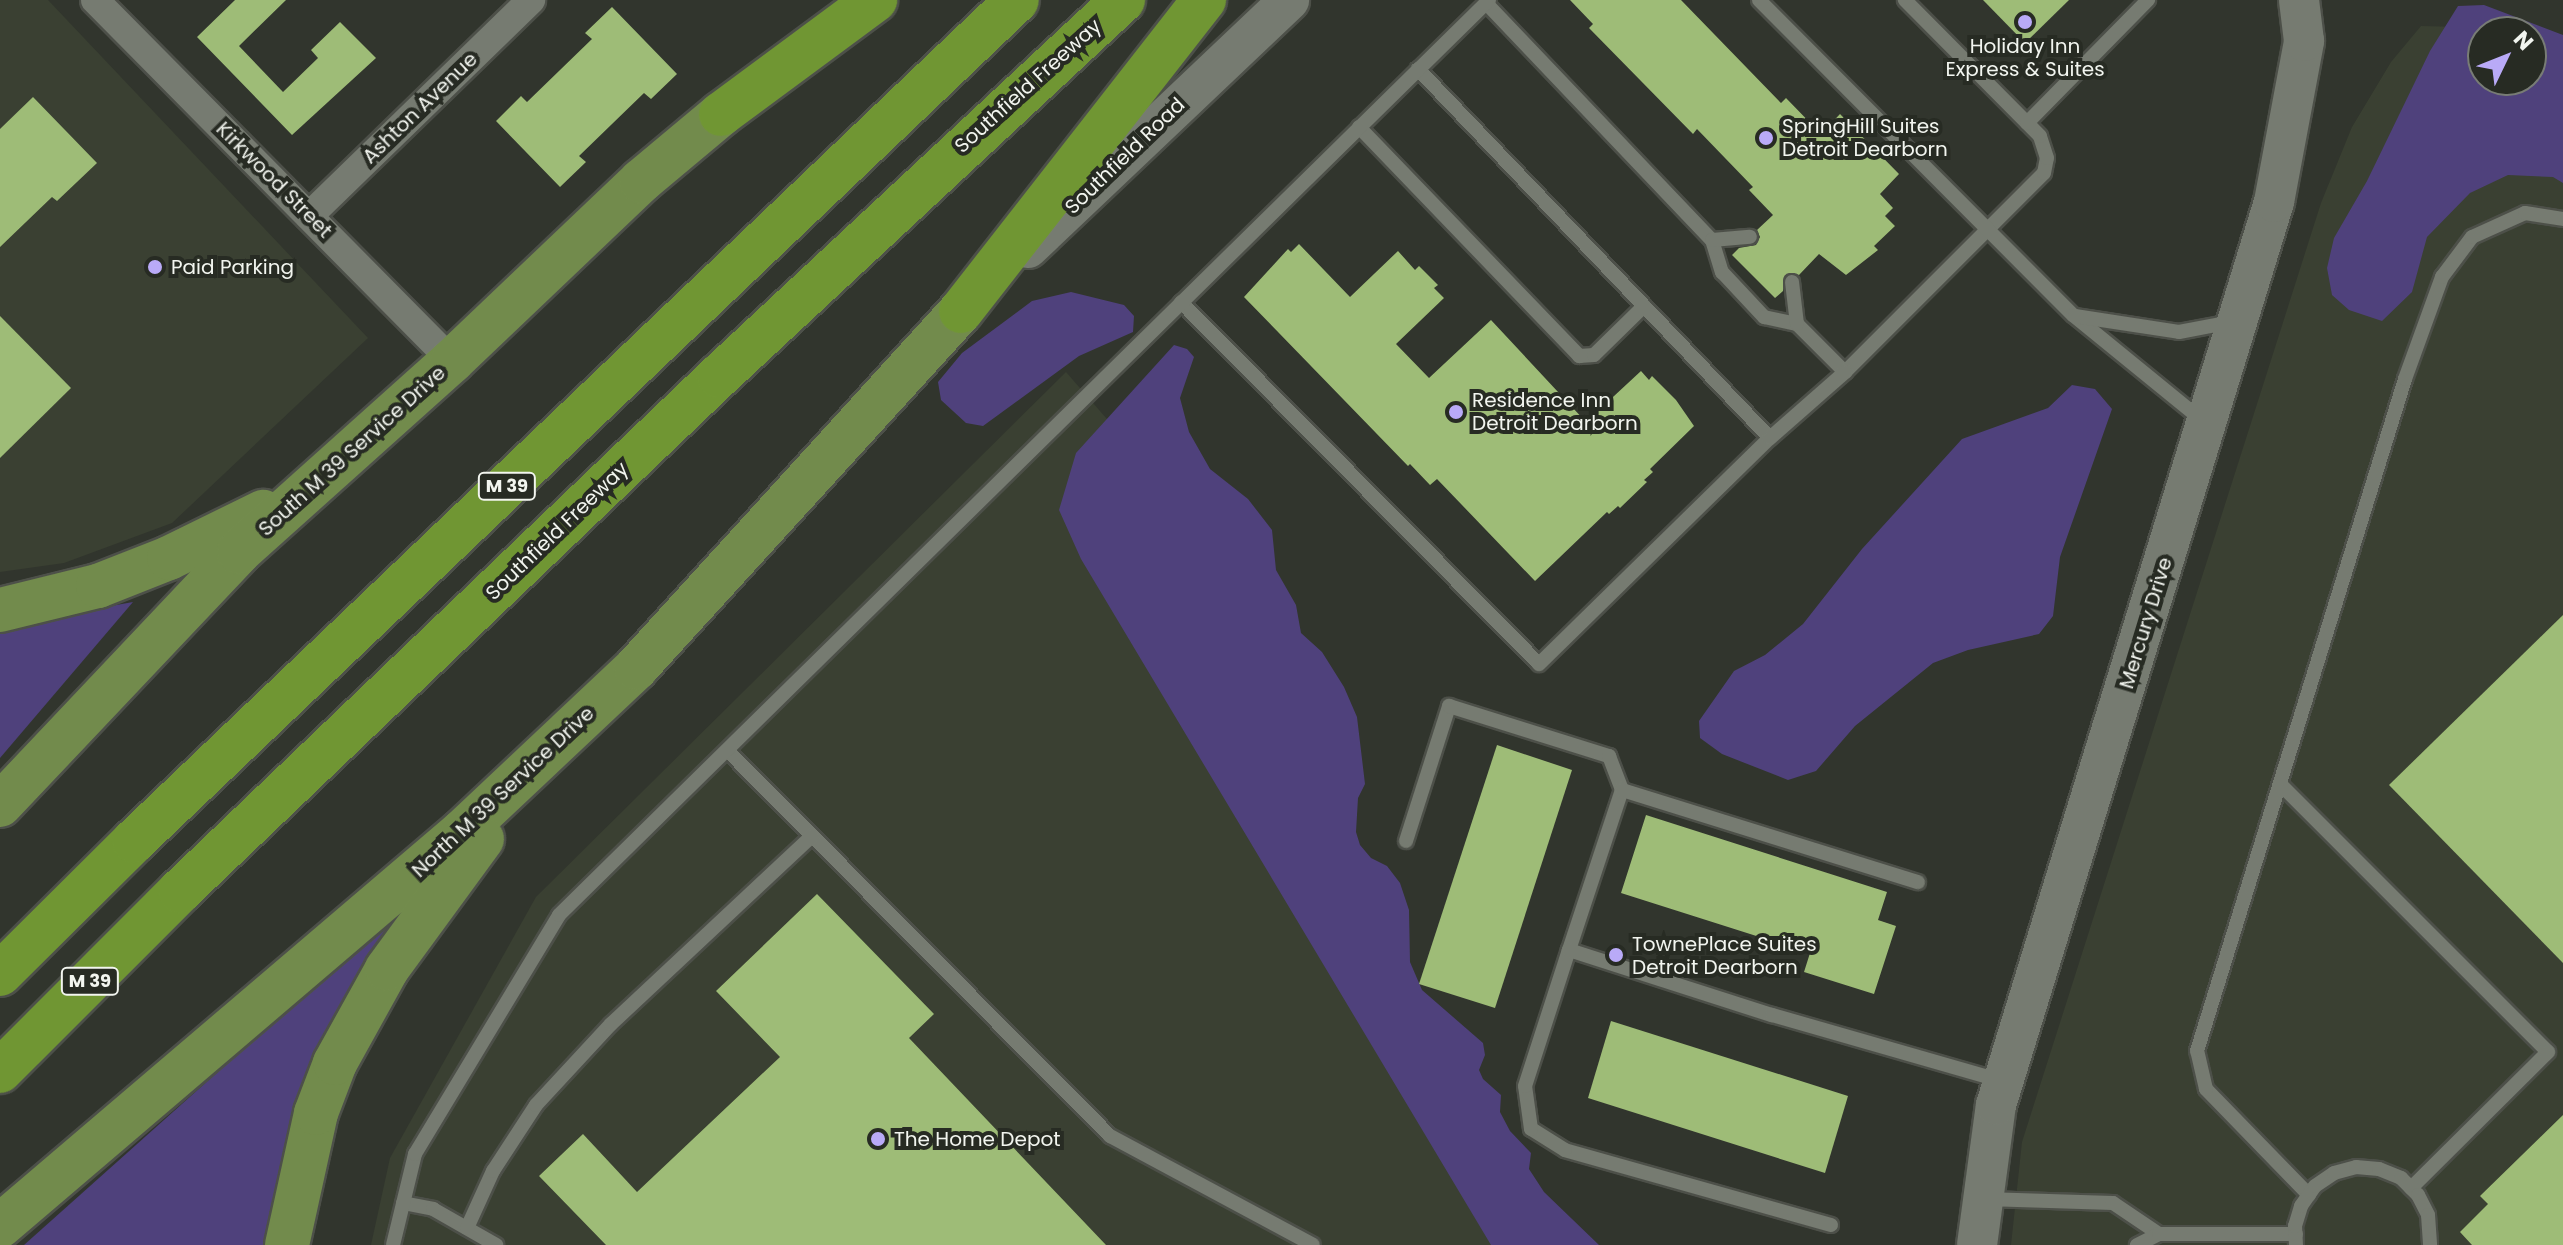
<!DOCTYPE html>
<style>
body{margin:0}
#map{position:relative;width:2563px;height:1245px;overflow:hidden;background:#31352d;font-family:Poppins,sans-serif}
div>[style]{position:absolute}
.built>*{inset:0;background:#3a4032}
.green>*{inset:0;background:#4f417c}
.building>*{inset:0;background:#9ebc77}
.roads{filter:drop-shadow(2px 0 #4d5049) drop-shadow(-2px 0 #4d5049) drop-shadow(0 2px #4d5049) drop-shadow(0 -2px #4d5049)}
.lane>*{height:14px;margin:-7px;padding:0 7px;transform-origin:7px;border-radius:7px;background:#767b71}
.street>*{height:28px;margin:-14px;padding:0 14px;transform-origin:14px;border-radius:14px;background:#767b71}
.secondary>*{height:40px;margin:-20px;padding:0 20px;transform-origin:20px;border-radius:20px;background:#767b71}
.primary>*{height:44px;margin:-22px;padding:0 22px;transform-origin:22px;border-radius:22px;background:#728b4c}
.highway>*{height:44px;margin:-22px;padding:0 22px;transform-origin:22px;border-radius:22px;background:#709633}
.dots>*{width:22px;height:22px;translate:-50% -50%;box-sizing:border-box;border:4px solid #272b23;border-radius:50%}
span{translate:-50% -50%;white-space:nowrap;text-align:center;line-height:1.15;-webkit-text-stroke:8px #272b23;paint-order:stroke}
.shield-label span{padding:2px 6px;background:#272b23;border:2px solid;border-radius:6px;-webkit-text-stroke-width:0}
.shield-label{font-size:18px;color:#f2f5ef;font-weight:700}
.poi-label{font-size:20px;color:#f2f5ef}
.left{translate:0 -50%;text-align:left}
.street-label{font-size:20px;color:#f2f5ef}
.north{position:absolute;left:2467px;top:16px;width:80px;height:80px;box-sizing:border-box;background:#272b23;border:2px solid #787c75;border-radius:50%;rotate:47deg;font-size:22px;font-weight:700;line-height:32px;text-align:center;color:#f2f5ef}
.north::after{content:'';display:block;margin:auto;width:28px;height:36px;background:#b9aaf7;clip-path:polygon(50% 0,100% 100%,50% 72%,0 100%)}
</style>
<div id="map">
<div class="built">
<div style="clip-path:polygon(0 0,48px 0,368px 338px,172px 523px,64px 563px,0 572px)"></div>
<div style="clip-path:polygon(2421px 26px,2498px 28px,2483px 32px,2483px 80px,2531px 80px,2563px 50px,2563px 1245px,2011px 1245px,2022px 1142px,2321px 203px,2352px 127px,2391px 62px)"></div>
<div style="clip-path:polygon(1066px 372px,1120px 434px,1504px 1245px,371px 1245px,390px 1158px,536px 897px)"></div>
</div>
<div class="green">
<div style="clip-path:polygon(evenodd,2484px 5px,2563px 35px,2563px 183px,2553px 177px,2508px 175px,2470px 193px,2427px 237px,2412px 292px,2382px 321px,2349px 310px,2332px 295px,2327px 268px,2334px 238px,2367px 181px,2430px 51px,2458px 6px,2484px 5px,2483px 32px,2531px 32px,2531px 80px,2483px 80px,2483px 32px)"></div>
<div style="clip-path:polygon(1071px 292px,1124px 305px,1134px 316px,1133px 332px,1079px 356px,983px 426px,966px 423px,941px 400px,938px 382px,962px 353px,1032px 301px)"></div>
<div style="clip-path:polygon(1174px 345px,1187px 349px,1194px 357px,1180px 398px,1189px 432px,1210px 469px,1248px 499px,1272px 530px,1276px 570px,1296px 605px,1301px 633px,1322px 652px,1344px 687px,1357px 717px,1365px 784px,1358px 798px,1356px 832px,1360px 845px,1371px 858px,1387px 866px,1400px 883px,1409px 910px,1410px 962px,1422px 990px,1483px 1043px,1485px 1055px,1479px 1070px,1483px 1079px,1501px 1095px,1500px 1112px,1510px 1131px,1531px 1153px,1529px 1169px,1544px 1192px,1599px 1245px,1491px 1245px,1081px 559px,1059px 510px,1076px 453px)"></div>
<div style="clip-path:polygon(2072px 385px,2095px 389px,2112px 409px,2060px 557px,2053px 616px,2039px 634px,1968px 650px,1933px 663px,1855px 726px,1816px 771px,1788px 780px,1722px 754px,1700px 738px,1699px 721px,1734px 671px,1765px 655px,1803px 624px,1862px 549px,1962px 439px,2048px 408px)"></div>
<div style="clip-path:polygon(133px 602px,0 758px,0 626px)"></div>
<div style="clip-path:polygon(391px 917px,400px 924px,277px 1245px,24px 1245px)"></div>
</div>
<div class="building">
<div style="clip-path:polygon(235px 0,286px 0,239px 46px,283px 92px,318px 58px,311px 50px,340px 22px,376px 58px,292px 135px,197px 37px)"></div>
<div style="clip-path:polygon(1570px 0,1681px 0,1781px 103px,1786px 98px,1821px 134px,1840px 114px,1899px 174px,1880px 194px,1893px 208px,1885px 216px,1895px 226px,1874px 246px,1878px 250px,1846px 275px,1819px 254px,1799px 275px,1785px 275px,1783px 291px,1775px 298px,1732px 255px,1739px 248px,1756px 245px,1760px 237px,1757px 230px,1773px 215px,1749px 190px,1753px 187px,1697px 129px,1693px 134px,1589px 28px,1593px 24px)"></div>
<div style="clip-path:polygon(1983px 0,2069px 0,2025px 43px)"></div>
<div style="clip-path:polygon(612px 7px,677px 74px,651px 99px,644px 93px,579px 156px,586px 162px,560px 187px,496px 121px,521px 96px,527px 102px,592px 39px,585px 33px)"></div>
<div style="clip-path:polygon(33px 97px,97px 163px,57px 201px,52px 197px,0 247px,0 129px)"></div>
<div style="clip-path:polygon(1299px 244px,1350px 297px,1398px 251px,1415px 270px,1419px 266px,1438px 285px,1434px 288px,1444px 298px,1396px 344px,1429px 378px,1491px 320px,1586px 422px,1641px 371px,1649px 380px,1652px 376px,1676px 400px,1694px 426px,1650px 469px,1653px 472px,1644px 480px,1647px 482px,1620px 508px,1618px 506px,1609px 514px,1607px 512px,1535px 581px,1437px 479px,1430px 485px,1410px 464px,1408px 466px,1244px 297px,1288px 249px,1291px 252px)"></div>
<div style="clip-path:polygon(0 316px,71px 388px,0 458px)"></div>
<div style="clip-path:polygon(2563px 615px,2563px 963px,2389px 785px)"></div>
<div style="clip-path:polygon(1497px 745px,1572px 770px,1495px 1008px,1419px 984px)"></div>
<div style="clip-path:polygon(1646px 815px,1887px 892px,1878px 920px,1896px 926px,1874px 994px,1804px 972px,1810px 953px,1621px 893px)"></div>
<div style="clip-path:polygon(817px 894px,934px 1014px,909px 1038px,1106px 1245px,606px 1245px,539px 1176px,583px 1134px,637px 1192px,780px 1057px,716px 991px)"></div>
<div style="clip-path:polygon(1611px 1021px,1848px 1096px,1825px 1173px,1588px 1098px)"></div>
<div style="clip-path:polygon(2563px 1115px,2563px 1245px,2472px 1245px,2460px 1232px,2488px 1204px,2480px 1196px)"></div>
</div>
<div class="roads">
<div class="lane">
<div style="left:1489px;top:0;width:4px;rotate:135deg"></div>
<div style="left:1486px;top:3px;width:327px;rotate:46.4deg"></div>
<div style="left:1712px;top:240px;width:34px;rotate:73deg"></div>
<div style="left:1722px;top:272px;width:62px;rotate:47deg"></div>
<div style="left:1764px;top:317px;width:34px;rotate:12deg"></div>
<div style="left:1797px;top:324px;width:68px;rotate:45deg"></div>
<div style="left:1845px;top:372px;width:281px;rotate:-45deg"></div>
<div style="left:2044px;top:173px;width:15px;rotate:-79deg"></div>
<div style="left:2047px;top:158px;width:23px;rotate:-108deg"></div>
<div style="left:2040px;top:136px;width:192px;rotate:-134.8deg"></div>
<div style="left:1759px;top:0;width:445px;rotate:45.1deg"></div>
<div style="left:2073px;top:315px;width:168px;rotate:39.2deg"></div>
<div style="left:2027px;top:123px;width:173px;rotate:-45.5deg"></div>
<div style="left:1359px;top:127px;width:318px;rotate:46.1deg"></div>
<div style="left:1579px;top:356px;width:15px;rotate:-4deg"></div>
<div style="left:1594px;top:355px;width:70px;rotate:-44.4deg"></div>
<div style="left:1712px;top:240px;width:38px;rotate:-5deg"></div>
<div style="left:1792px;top:282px;width:42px;rotate:83.2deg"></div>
<div style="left:1181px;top:302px;width:509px;rotate:45.32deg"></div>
<div style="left:1539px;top:664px;width:323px;rotate:-44.4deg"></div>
<div style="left:1770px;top:438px;width:510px;rotate:-133.65deg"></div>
<div style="left:2075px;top:316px;width:105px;rotate:8.7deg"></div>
<div style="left:2179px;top:332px;width:54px;rotate:-10.7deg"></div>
<div style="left:1770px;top:438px;width:100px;rotate:-41.3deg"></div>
<div style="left:727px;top:750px;width:544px;rotate:45.22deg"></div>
<div style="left:1110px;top:1136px;width:230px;rotate:28.2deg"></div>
<div style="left:2282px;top:786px;width:376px;rotate:45deg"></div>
<div style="left:2548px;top:1052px;width:193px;rotate:135.2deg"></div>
<div style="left:1406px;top:841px;width:142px;rotate:-72.3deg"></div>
<div style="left:1449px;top:706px;width:168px;rotate:17.4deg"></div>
<div style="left:1609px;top:756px;width:36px;rotate:69deg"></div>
<div style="left:1569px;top:950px;width:169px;rotate:-71.7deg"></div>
<div style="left:1622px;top:790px;width:310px;rotate:17.3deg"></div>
<div style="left:2309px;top:1195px;width:148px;rotate:-134.2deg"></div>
<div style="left:2206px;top:1089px;width:39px;rotate:-103deg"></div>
<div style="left:2197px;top:1051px;width:703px;rotate:-72.8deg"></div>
<div style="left:2405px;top:379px;width:109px;rotate:-70.1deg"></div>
<div style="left:2442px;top:277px;width:50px;rotate:-53.1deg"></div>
<div style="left:2472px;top:237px;width:58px;rotate:-24.4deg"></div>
<div style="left:2525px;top:213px;width:38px;rotate:9deg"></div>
<div style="left:1985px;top:1199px;width:128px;rotate:1.8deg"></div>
<div style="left:2113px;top:1203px;width:55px;rotate:34deg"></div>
<div style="left:2159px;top:1234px;width:25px;rotate:153deg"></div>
<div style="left:403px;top:1203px;width:31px;rotate:11deg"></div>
<div style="left:433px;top:1209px;width:73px;rotate:29.7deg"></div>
<div style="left:1831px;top:1225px;width:276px;rotate:-164.3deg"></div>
<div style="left:1565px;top:1150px;width:40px;rotate:-148deg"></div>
<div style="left:1531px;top:1129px;width:43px;rotate:-97.9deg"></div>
<div style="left:1525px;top:1086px;width:143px;rotate:-72.1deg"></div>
<div style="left:1569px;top:950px;width:213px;rotate:17.8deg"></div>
<div style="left:1772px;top:1015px;width:236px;rotate:16deg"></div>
<div style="left:467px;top:1228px;width:63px;rotate:-65.5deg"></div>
<div style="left:493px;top:1171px;width:79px;rotate:-56.9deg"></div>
<div style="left:536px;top:1105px;width:110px;rotate:-47.2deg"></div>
<div style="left:611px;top:1024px;width:275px;rotate:-43.1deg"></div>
<div style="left:2159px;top:1234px;width:137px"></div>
<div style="left:393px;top:1245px;width:94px;rotate:-76.4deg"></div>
<div style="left:415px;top:1154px;width:279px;rotate:-58.9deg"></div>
<div style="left:559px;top:915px;width:1300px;rotate:-44.53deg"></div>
<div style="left:2296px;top:1245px;width:19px;rotate:-93deg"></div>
<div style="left:2295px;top:1226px;width:21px;rotate:-73deg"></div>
<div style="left:2301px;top:1206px;width:24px;rotate:-55deg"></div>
<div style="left:2315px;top:1186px;width:23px;rotate:-34deg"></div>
<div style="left:2334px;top:1173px;width:23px;rotate:-15deg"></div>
<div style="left:2356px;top:1167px;width:23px;rotate:5deg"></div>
<div style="left:2379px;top:1169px;width:24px;rotate:22deg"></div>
<div style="left:2401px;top:1178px;width:24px;rotate:45deg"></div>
<div style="left:2418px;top:1195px;width:22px;rotate:63deg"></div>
<div style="left:2428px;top:1215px;width:30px;rotate:86deg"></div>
</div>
<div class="street">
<div style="left:95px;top:0;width:508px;rotate:45.32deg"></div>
<div style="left:309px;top:216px;width:310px;rotate:-44.2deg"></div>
</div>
<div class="secondary">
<div style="left:1028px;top:248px;width:360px;rotate:-43.5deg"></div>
<div style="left:1977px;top:1245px;width:141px;rotate:-82.3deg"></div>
<div style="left:1996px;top:1105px;width:945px;rotate:-72.89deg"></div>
<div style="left:2274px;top:202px;width:164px;rotate:-79.4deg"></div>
<div style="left:2304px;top:41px;width:41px;rotate:-97deg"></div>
</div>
<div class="primary">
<div style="left:0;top:610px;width:101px;rotate:-13.8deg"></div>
<div style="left:98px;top:586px;width:76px;rotate:-21.5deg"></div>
<div style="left:169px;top:558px;width:105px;rotate:-26.1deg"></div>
<div style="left:0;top:805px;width:348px;rotate:-46.6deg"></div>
<div style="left:239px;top:552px;width:286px;rotate:-41.9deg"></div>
<div style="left:452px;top:361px;width:261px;rotate:-43.6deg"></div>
<div style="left:641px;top:181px;width:104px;rotate:-39.9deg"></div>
<div style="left:0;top:1226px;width:609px;rotate:-40.47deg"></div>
<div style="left:463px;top:831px;width:238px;rotate:-43.3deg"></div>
<div style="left:636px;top:668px;width:483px;rotate:-47.7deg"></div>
<div style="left:287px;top:1245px;width:135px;rotate:-77.6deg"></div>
<div style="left:316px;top:1113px;width:53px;rotate:-69.2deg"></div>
<div style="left:335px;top:1063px;width:107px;rotate:-61deg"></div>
<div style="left:387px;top:969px;width:161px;rotate:-53.8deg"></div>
</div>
<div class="highway">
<div style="left:721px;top:114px;width:192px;rotate:-36.5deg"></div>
<div style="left:961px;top:311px;width:395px;rotate:-52deg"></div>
<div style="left:0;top:974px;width:189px;rotate:-44.8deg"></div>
<div style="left:134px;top:841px;width:1219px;rotate:-43.6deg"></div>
<div style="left:0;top:1071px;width:255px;rotate:-45deg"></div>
<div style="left:180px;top:891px;width:745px;rotate:-43.7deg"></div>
<div style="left:719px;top:376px;width:552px;rotate:-42.94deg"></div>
</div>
</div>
<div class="dots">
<div style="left:2025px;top:22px;background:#b9aaf7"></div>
<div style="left:1766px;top:138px;background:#b9aaf7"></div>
<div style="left:155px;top:267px;background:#b9aaf7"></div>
<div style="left:1456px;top:412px;background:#b9aaf7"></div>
<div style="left:1616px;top:955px;background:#b9aaf7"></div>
<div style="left:878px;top:1139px;background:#b9aaf7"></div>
</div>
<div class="shield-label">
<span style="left:507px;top:486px">M 39</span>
<span style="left:90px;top:981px">M 39</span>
</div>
<div class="poi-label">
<span style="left:2025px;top:58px">Holiday Inn<br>Express &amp; Suites</span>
<span class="left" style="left:1782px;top:138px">SpringHill Suites<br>Detroit Dearborn</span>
<span class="left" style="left:171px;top:267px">Paid Parking</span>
<span class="left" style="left:1472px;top:412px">Residence Inn<br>Detroit Dearborn</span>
<span class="left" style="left:1632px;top:956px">TownePlace Suites<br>Detroit Dearborn</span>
<span class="left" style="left:894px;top:1139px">The Home Depot</span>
</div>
<div class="street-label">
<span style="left:1028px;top:86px;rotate:-42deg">Southfield Freeway</span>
<span style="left:420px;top:108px;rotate:-44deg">Ashton Avenue</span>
<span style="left:1125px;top:156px;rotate:-44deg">Southfield Road</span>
<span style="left:274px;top:180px;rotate:45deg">Kirkwood Street</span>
<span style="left:352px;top:451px;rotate:-42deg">South M 39 Service Drive</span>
<span style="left:557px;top:531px;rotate:-44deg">Southfield Freeway</span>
<span style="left:2146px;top:623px;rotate:-73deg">Mercury Drive</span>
<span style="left:503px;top:792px;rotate:-43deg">North M 39 Service Drive</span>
</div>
<div class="north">N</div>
</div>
